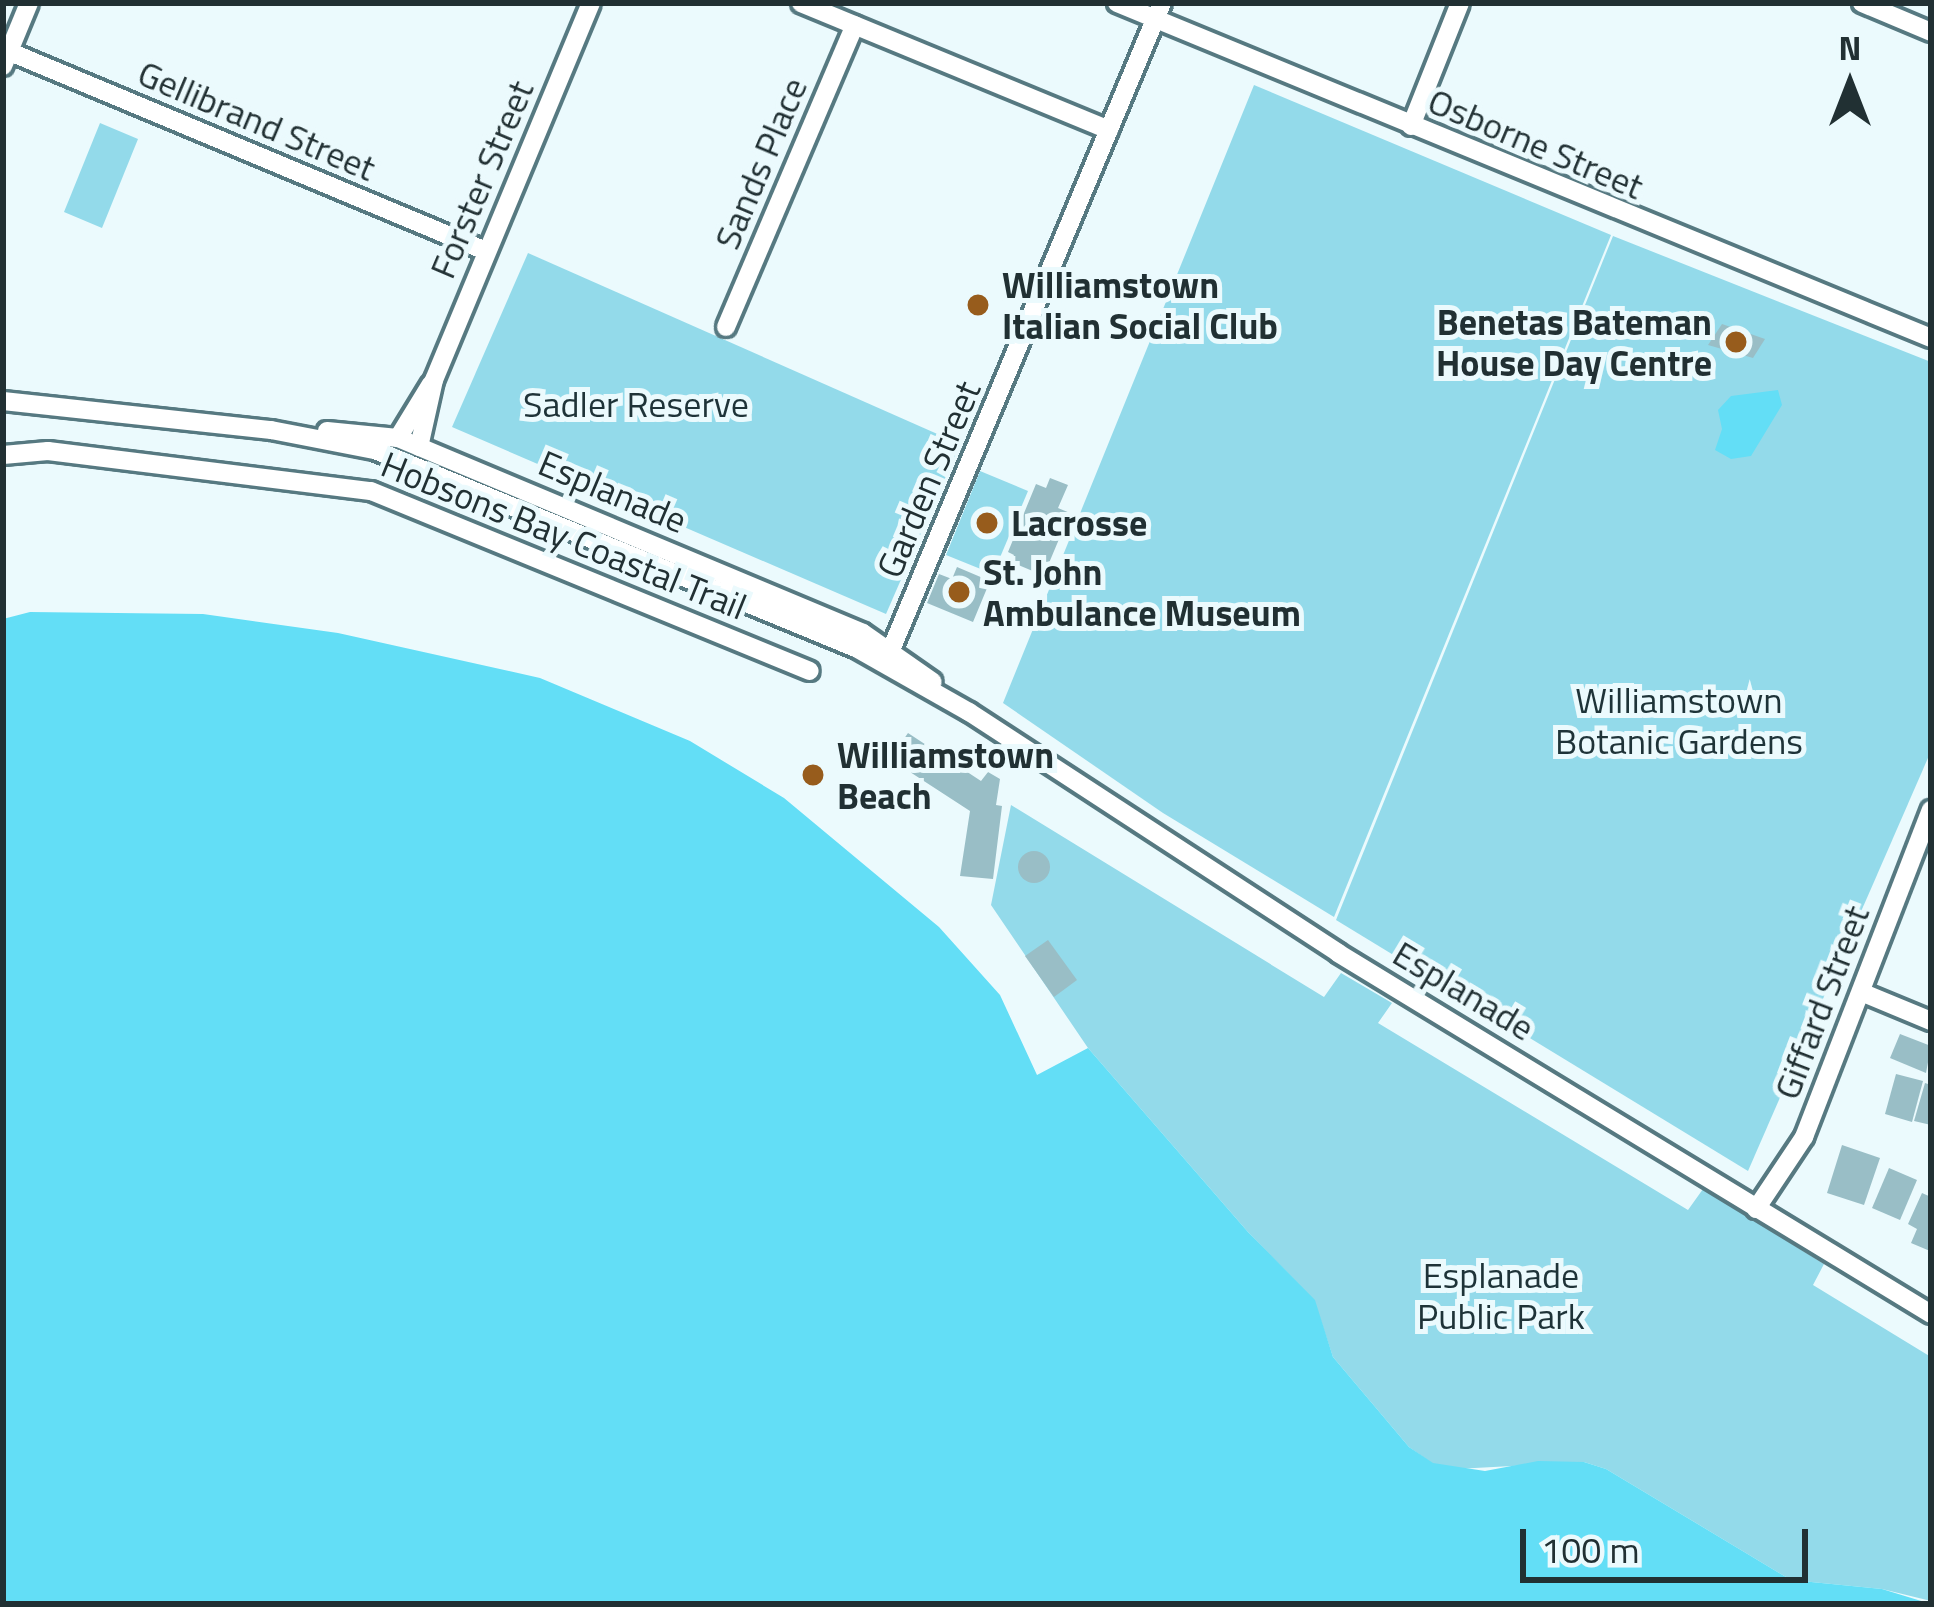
<!DOCTYPE html>
<style>
body{margin:0}
#map{position:relative;width:1934px;height:1607px;overflow:hidden;background:#ebfafd;font-family:"Titillium Web",sans-serif}
div>[style]{position:absolute}
.green>*{inset:0;background:#93daea}
.water>*{inset:0;background:#63def6}
.building>*{inset:0;background:#99bec6}
.round{border-radius:50%}
.roads{filter:drop-shadow(3px 0 #567981) drop-shadow(-3px 0 #567981) drop-shadow(0 3px #567981) drop-shadow(0 -3px #567981)}
.minor>*{height:18px;margin:-9px;padding:0 9px;transform-origin:9px;border-radius:9px;background:#fff}
.dots>*{width:33px;height:33px;translate:-50% -50%;box-sizing:border-box;border:6px solid #ebfafd;border-radius:50%}
span{translate:-50% -50%;white-space:nowrap;text-align:center;line-height:1.15;-webkit-text-stroke:10px #ebfafd;paint-order:stroke}
.street-label{font-size:36px;color:#213033}
.poi-label{font-size:36px;color:#213033;font-weight:700}
.left{translate:0 -50%;text-align:left}
.right{translate:-100% -50%;text-align:right}
.park-label{font-size:36px;color:#1e3338}
.frame{position:absolute;inset:0;border:6px solid #213033;pointer-events:none}
.north{position:absolute;left:1790px;top:24px;width:120px;height:120px;-webkit-text-stroke:9px #ebfafd;paint-order:stroke;rotate:0deg;font-size:33px;font-weight:700;line-height:48px;text-align:center;color:#213033}
.north::after{content:'';display:block;margin:auto;width:42px;height:54px;background:#213033;clip-path:polygon(50% 0,100% 100%,50% 72%,0 100%)}
.scale{position:absolute;left:1520px;top:1529px;width:288px;height:54px;box-sizing:border-box;border:6px solid #213033;border-top:0;padding-left:15px;font-size:36px;line-height:42px;white-space:nowrap;color:#213033;-webkit-text-stroke:9px #ebfafd;paint-order:stroke}
</style>
<div id="map">
<div class="green">
<div style="clip-path:polygon(1254px 85px,1611px 235px,1334px 917px,1163px 813px,1003px 703px)"></div>
<div style="clip-path:polygon(100px 123px,138px 139px,102px 228px,64px 212px)"></div>
<div style="clip-path:polygon(1613px 236px,1931px 362px,1931px 751px,1748px 1171px,1336px 920px)"></div>
<div style="clip-path:polygon(528px 253px,960px 444px,886px 614px,452px 427px)"></div>
<div style="clip-path:polygon(980px 471px,1028px 491px,993px 574px,946px 555px)"></div>
<div style="clip-path:polygon(1011px 805px,1324px 997px,1341px 973px,1392px 1003px,1378px 1023px,1688px 1210px,1703px 1189px,1824px 1264px,1813px 1285px,1931px 1357px,1931px 1601px,1882px 1589px,1791px 1580px,1606px 1469px,1584px 1462px,1456px 1469px,1433px 1464px,1409px 1447px,1333px 1357px,1314px 1300px,1248px 1232px,1088px 1048px,991px 905px)"></div>
</div>
<div class="water">
<div style="clip-path:polygon(1778px 390px,1782px 405px,1751px 456px,1731px 459px,1715px 450px,1722px 429px,1718px 410px,1731px 396px)"></div>
<div style="clip-path:polygon(30px 612px,203px 614px,338px 633px,540px 678px,690px 741px,784px 798px,939px 927px,1000px 995px,1037px 1075px,1088px 1048px,1248px 1232px,1315px 1300px,1333px 1357px,1409px 1447px,1433px 1463px,1485px 1471px,1538px 1461px,1584px 1462px,1606px 1469px,1791px 1580px,1882px 1589px,1931px 1604px,3px 1604px,3px 619px)"></div>
</div>
<div class="building">
<div style="clip-path:polygon(1722px 324px,1765px 339px,1753px 358px,1708px 345px)"></div>
<div style="clip-path:polygon(1050px 478px,1068px 485px,1058px 508px,1070px 513px,1049px 563px,1040px 559px,1035px 572px,1011px 562px,1014px 555px,1008px 552px,1036px 484px,1046px 488px)"></div>
<div style="clip-path:polygon(957px 567px,990px 581px,973px 622px,927px 603px,939px 574px,952px 579px)"></div>
<div style="clip-path:polygon(908px 733px,981px 781px,988px 772px,1000px 779px,996px 805px,1002px 806px,993px 879px,960px 876px,970px 811px,890px 759px)"></div>
<div class="round" style="left:1018px;top:851px;width:32px;height:32px"></div>
<div style="clip-path:polygon(1048px 940px,1077px 980px,1054px 997px,1025px 956px)"></div>
<div style="clip-path:polygon(1900px 1034px,1931px 1046px,1926px 1073px,1890px 1058px)"></div>
<div style="clip-path:polygon(1896px 1074px,1923px 1081px,1912px 1122px,1885px 1114px)"></div>
<div style="clip-path:polygon(1925px 1083px,1931px 1085px,1931px 1125px,1914px 1121px)"></div>
<div style="clip-path:polygon(1842px 1145px,1880px 1158px,1864px 1205px,1827px 1193px)"></div>
<div style="clip-path:polygon(1889px 1168px,1917px 1180px,1900px 1220px,1872px 1208px)"></div>
<div style="clip-path:polygon(1922px 1193px,1931px 1197px,1930px 1251px,1911px 1243px,1917px 1229px,1908px 1224px)"></div>
</div>
<div class="roads">
<div class="minor">
<div style="left:801px;top:3px;width:333px;rotate:22.4deg"></div>
<div style="left:1117px;top:3px;width:880px;rotate:22.37deg"></div>
<div style="left:1862px;top:3px;width:75px;rotate:22.8deg"></div>
<div style="left:3px;top:49px;width:524px;rotate:22.7deg"></div>
<div style="left:3px;top:66px;width:68px;rotate:-67.6deg"></div>
<div style="left:1411px;top:126px;width:132px;rotate:-68.3deg"></div>
<div style="left:726px;top:327px;width:328px;rotate:-66.9deg"></div>
<div style="left:3px;top:401px;width:270px;rotate:6.2deg"></div>
<div style="left:271px;top:430px;width:106px;rotate:10.9deg"></div>
<div style="left:375px;top:450px;width:522px;rotate:22.39deg"></div>
<div style="left:858px;top:649px;width:128px;rotate:29.6deg"></div>
<div style="left:969px;top:712px;width:441px;rotate:33.1deg"></div>
<div style="left:1338px;top:953px;width:694px;rotate:31.33deg"></div>
<div style="left:327px;top:431px;width:71px;rotate:5.6deg"></div>
<div style="left:398px;top:438px;width:504px;rotate:22.75deg"></div>
<div style="left:863px;top:633px;width:85px;rotate:35deg"></div>
<div style="left:398px;top:438px;width:63px;rotate:-58.6deg"></div>
<div style="left:419px;top:447px;width:69px;rotate:-77.4deg"></div>
<div style="left:434px;top:380px;width:408px;rotate:-67.4deg"></div>
<div style="left:3px;top:455px;width:45px;rotate:-5.1deg"></div>
<div style="left:48px;top:451px;width:325px;rotate:7.1deg"></div>
<div style="left:371px;top:491px;width:474px;rotate:22.3deg"></div>
<div style="left:888px;top:657px;width:709px;rotate:-67.27deg"></div>
<div style="left:1861px;top:992px;width:76px;rotate:22.5deg"></div>
<div style="left:1756px;top:1209px;width:87px;rotate:-56.3deg"></div>
<div style="left:1804px;top:1137px;width:351px;rotate:-68.8deg"></div>
</div>
</div>
<div class="dots">
<div style="left:978px;top:305px;background:#975c1c"></div>
<div style="left:1736px;top:342px;background:#975c1c"></div>
<div style="left:987px;top:523px;background:#975c1c"></div>
<div style="left:959px;top:592px;background:#975c1c"></div>
<div style="left:813px;top:775px;background:#975c1c"></div>
</div>
<div class="street-label">
<span style="left:257px;top:120px;rotate:23deg">Gellibrand Street</span>
<span style="left:1536px;top:143px;rotate:23deg">Osborne Street</span>
<span style="left:760px;top:163px;rotate:-67deg">Sands Place</span>
<span style="left:481px;top:179px;rotate:-67deg">Forster Street</span>
<span style="left:928px;top:479px;rotate:-67deg">Garden Street</span>
<span style="left:613px;top:491px;rotate:23deg">Esplanade</span>
<span style="left:564px;top:535px;rotate:22deg">Hobsons Bay Coastal Trail</span>
<span style="left:1464px;top:990px;rotate:31deg">Esplanade</span>
<span style="left:1821px;top:1002px;rotate:-69deg">Giffard Street</span>
</div>
<div class="poi-label">
<span class="left" style="left:1002px;top:305px">Williamstown<br>Italian Social Club</span>
<span class="right" style="left:1712px;top:342px">Benetas Bateman<br>House Day Centre</span>
<span class="left" style="left:1011px;top:523px">Lacrosse</span>
<span class="left" style="left:983px;top:592px">St. John<br>Ambulance Museum</span>
<span class="left" style="left:837px;top:775px">Williamstown<br>Beach</span>
</div>
<div class="park-label">
<span style="left:636px;top:404px">Sadler Reserve</span>
<span style="left:1679px;top:720px">Williamstown<br>Botanic Gardens</span>
<span style="left:1501px;top:1295px">Esplanade<br>Public Park</span>
</div>
<div class="frame"></div>
<div class="north">N</div>
<div class="scale">100 m</div>
</div>
